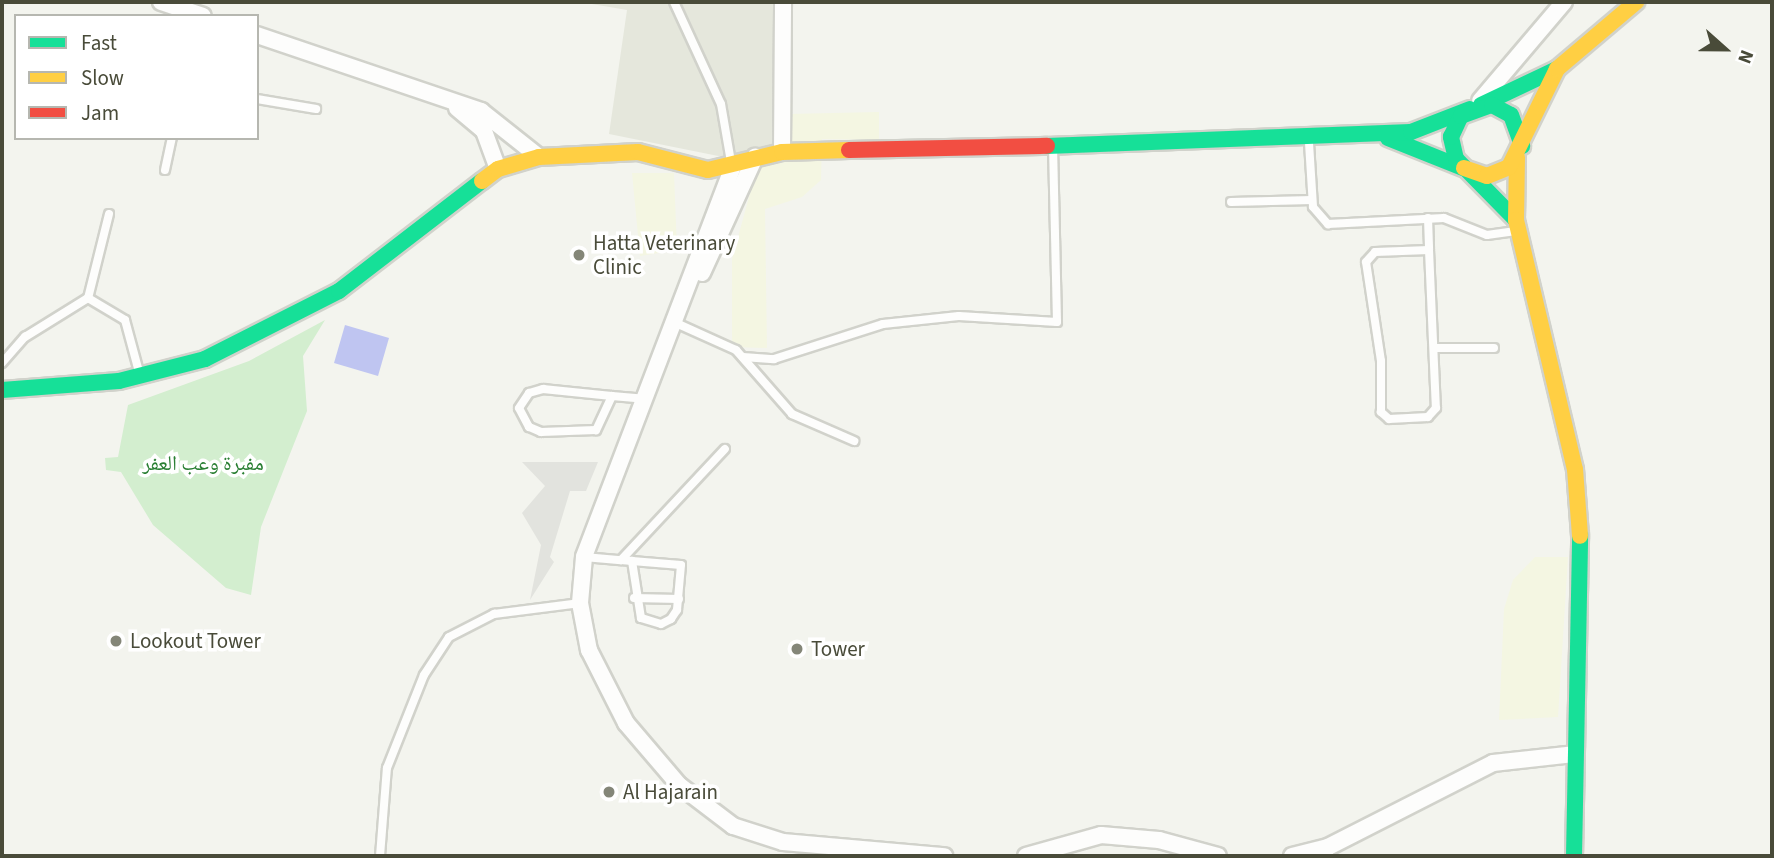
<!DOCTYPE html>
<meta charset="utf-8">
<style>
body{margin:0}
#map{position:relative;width:1774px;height:858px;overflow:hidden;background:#f3f4ee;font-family:"Source Sans 3","Noto Naskh Arabic",sans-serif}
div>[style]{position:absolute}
.residential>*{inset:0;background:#e5e7dc}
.commercial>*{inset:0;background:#f4f6e2}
.green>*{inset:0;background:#d3eecf}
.parking>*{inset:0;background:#e2e3de}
.water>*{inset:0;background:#bfc5f1}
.roads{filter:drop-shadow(2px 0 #d1d2cb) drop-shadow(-2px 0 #d1d2cb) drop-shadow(0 2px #d1d2cb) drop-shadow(0 -2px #d1d2cb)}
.lane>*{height:8px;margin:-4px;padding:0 4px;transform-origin:4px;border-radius:4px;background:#fdfdfc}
.street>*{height:16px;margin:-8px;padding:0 8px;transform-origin:8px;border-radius:8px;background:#fdfdfc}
.fast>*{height:16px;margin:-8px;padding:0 8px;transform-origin:8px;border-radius:8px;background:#16e098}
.slow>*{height:16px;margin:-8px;padding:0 8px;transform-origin:8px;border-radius:8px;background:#ffcf43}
.jam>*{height:16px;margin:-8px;padding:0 8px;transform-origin:8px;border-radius:8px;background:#f24e42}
.dots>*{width:19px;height:19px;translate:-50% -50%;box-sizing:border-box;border:4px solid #fff;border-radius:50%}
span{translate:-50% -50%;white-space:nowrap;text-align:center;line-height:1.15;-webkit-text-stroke:7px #fff;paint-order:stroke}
.poi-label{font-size:21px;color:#494b39}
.left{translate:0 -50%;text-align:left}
.park-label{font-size:21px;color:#2a7f33}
.frame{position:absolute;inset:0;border:4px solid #494b39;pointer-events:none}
.legend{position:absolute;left:14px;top:14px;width:245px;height:126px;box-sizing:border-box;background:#fff;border:2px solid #b6b7b0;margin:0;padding:9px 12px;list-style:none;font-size:21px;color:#494b39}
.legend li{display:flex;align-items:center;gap:14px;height:35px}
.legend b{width:35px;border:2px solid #b6b7b0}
.north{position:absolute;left:1690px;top:14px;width:70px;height:70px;-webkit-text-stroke:5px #fff;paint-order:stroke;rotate:111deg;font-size:19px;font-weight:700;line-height:28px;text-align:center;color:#494b39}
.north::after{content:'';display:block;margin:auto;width:24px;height:32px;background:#494b39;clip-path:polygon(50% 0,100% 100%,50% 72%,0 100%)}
</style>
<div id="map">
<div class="residential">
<div style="clip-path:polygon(580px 2px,787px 2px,787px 162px,758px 164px,609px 134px,627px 10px)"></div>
</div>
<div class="commercial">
<div style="clip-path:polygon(879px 112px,879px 140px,822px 139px,821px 180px,802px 197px,765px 209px,767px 348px,732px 347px,732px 259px,758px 164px,787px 162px,787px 114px)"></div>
<div style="clip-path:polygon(632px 173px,674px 173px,677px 250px,640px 256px)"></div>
<div style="clip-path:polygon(1535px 557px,1568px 557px,1558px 717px,1499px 720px,1504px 609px,1513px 580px)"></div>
</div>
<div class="green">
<div style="clip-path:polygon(325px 320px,303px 356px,307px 411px,261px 527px,251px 595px,226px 588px,153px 525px,121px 472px,106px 470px,105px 458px,118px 457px,128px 405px,249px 361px)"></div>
</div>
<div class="parking">
<div style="clip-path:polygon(522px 462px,598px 462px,586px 491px,570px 491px,550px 557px,554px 562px,530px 600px,541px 545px,522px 513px,545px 486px)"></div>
</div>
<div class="water">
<div style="clip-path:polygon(345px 325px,389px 338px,378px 376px,334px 363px)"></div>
</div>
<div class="roads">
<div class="lane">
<div style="left:674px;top:2px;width:112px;rotate:65.3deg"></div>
<div style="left:721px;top:104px;width:59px;rotate:80.2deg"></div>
<div style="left:257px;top:99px;width:60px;rotate:9.6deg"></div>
<div style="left:1309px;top:143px;width:64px;rotate:86.4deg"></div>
<div style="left:1313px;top:207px;width:23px;rotate:49deg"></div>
<div style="left:1328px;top:224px;width:116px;rotate:-3deg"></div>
<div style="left:1444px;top:218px;width:46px;rotate:21.6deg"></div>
<div style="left:1487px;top:235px;width:29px;rotate:-8deg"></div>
<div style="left:165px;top:170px;width:33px;rotate:-78deg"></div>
<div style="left:1231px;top:202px;width:81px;rotate:-1.4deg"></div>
<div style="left:109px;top:214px;width:87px;rotate:104deg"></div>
<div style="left:88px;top:298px;width:43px;rotate:30.7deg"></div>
<div style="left:125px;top:320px;width:54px;rotate:74.9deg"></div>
<div style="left:1428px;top:218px;width:32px;rotate:88deg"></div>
<div style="left:1429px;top:250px;width:158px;rotate:87.5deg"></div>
<div style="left:1436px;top:408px;width:12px;rotate:132deg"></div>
<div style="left:1428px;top:417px;width:39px;rotate:177deg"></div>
<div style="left:1389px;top:419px;width:11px;rotate:-139deg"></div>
<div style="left:1381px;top:412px;width:51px;rotate:-90deg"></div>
<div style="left:1381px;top:361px;width:100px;rotate:-98.6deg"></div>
<div style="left:1366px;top:262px;width:13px;rotate:-48deg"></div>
<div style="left:1375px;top:252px;width:54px;rotate:-2.1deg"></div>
<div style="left:676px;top:323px;width:66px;rotate:24.2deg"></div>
<div style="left:736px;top:350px;width:85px;rotate:48.8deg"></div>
<div style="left:792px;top:414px;width:68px;rotate:23.5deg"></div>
<div style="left:1434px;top:348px;width:60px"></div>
<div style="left:743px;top:357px;width:31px;rotate:4deg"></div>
<div style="left:774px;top:359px;width:114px;rotate:-17.8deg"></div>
<div style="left:883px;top:324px;width:76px;rotate:-6deg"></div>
<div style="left:959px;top:316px;width:98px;rotate:3.5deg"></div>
<div style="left:1057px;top:322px;width:176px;rotate:-91.3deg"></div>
<div style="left:2px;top:363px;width:35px;rotate:-49deg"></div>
<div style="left:25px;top:337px;width:74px;rotate:-31.8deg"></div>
<div style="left:612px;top:396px;width:38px;rotate:115deg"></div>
<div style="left:596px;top:430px;width:55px;rotate:177.9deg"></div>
<div style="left:541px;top:432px;width:13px;rotate:-157deg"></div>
<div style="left:529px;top:427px;width:21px;rotate:-118deg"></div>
<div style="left:519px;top:408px;width:18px;rotate:-56deg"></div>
<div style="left:529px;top:393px;width:15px;rotate:-16deg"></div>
<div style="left:543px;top:389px;width:69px;rotate:5.8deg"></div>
<div style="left:612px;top:396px;width:32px;rotate:5deg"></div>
<div style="left:584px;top:557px;width:37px;rotate:5deg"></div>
<div style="left:621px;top:560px;width:11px;rotate:5deg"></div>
<div style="left:632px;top:561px;width:49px;rotate:4.7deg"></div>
<div style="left:681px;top:565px;width:45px;rotate:95.1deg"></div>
<div style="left:677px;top:610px;width:11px;rotate:124deg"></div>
<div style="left:671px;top:619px;width:11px;rotate:153deg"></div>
<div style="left:661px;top:624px;width:21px;rotate:-163deg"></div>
<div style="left:641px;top:618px;width:58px;rotate:-99deg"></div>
<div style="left:621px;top:560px;width:152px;rotate:-46.9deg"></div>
<div style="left:634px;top:598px;width:45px;rotate:1.3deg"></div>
<div style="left:380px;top:856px;width:88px;rotate:-85.5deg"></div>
<div style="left:387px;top:768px;width:100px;rotate:-68.3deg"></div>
<div style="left:424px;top:675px;width:45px;rotate:-56.7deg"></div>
<div style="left:449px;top:637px;width:51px;rotate:-27.1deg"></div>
<div style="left:494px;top:614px;width:87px;rotate:-7.3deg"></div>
</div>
<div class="street">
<div style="left:161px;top:2px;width:44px;rotate:18.4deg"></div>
<div style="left:257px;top:35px;width:237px;rotate:18.7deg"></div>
<div style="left:481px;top:111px;width:74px;rotate:38.4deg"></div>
<div style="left:1480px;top:101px;width:130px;rotate:-49.7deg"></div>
<div style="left:457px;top:108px;width:35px;rotate:40deg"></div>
<div style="left:484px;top:131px;width:40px;rotate:69.8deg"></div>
<div style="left:782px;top:152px;width:150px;rotate:-89.6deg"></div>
<div style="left:732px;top:169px;width:415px;rotate:110.9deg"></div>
<div style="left:584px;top:557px;width:46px;rotate:95deg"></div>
<div style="left:580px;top:603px;width:48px;rotate:79.2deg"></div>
<div style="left:589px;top:650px;width:82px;rotate:63.1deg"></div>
<div style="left:626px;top:723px;width:82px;rotate:49.5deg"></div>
<div style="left:679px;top:785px;width:68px;rotate:37.2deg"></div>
<div style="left:733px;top:826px;width:52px;rotate:17.7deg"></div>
<div style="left:783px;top:842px;width:162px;rotate:5deg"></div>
<div style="left:702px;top:273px;width:128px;rotate:-65.4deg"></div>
<div style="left:1026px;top:856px;width:78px;rotate:-15.6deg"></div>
<div style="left:1101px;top:835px;width:58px;rotate:4.9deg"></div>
<div style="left:1159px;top:840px;width:61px;rotate:15.2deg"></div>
<div style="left:1292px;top:856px;width:37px;rotate:-14deg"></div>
<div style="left:1328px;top:847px;width:185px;rotate:-27deg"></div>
<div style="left:1493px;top:763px;width:81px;rotate:-6.3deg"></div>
</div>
<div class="fast">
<div style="left:1481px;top:105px;width:84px;rotate:-25.3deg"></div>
<div style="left:1388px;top:138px;width:81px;rotate:21.8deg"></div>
<div style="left:1047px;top:146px;width:364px;rotate:-2.2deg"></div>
<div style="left:1411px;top:132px;width:63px;rotate:-21.3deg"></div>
<div style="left:1516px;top:220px;width:86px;rotate:-134.5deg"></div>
<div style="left:1456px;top:159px;width:23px;rotate:-103deg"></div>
<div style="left:1451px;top:137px;width:23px;rotate:-65deg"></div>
<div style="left:1461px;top:116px;width:33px;rotate:-20deg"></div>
<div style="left:1492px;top:105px;width:21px;rotate:28deg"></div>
<div style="left:1511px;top:115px;width:33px;rotate:70deg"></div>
<div style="left:2px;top:390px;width:117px;rotate:-4.4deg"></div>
<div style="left:119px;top:381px;width:89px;rotate:-14.3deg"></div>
<div style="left:205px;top:359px;width:150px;rotate:-26.9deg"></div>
<div style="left:339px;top:291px;width:180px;rotate:-37.6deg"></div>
<div style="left:1574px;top:856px;width:320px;rotate:-88.9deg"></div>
</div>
<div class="slow">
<div style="left:1517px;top:157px;width:63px;rotate:90.9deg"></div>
<div style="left:1516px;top:220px;width:256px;rotate:76.7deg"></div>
<div style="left:1575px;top:469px;width:67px;rotate:85.7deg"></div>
<div style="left:1464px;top:168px;width:24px;rotate:19deg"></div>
<div style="left:1487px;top:176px;width:24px;rotate:-22deg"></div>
<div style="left:1509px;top:167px;width:109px;rotate:-63.9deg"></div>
<div style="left:1557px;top:69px;width:104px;rotate:-40.3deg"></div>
<div style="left:482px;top:181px;width:20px;rotate:-37deg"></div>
<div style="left:498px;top:169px;width:43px;rotate:-16.3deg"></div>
<div style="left:539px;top:157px;width:99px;rotate:-2.9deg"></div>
<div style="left:638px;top:152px;width:72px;rotate:14.4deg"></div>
<div style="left:708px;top:170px;width:76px;rotate:-13.7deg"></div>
<div style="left:782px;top:152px;width:67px;rotate:-1.7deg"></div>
</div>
<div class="jam">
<div style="left:849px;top:150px;width:198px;rotate:-1.2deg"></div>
</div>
</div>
<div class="dots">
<div style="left:579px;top:255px;background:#848678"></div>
<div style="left:116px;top:641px;background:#848678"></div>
<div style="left:797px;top:649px;background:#848678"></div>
<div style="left:609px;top:792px;background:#848678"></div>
</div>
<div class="poi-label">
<span class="left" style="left:593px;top:255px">Hatta Veterinary<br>Clinic</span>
<span class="left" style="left:130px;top:641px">Lookout Tower</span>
<span class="left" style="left:811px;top:649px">Tower</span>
<span class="left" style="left:623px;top:792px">Al Hajarain</span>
</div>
<div class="park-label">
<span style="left:203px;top:463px">مفبرة وعب العفر</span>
</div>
<div class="frame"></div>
<ul class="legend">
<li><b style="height:9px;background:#16e098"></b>Fast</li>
<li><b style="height:9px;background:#ffcf43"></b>Slow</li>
<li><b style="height:9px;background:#f24e42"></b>Jam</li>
</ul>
<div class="north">N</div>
</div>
